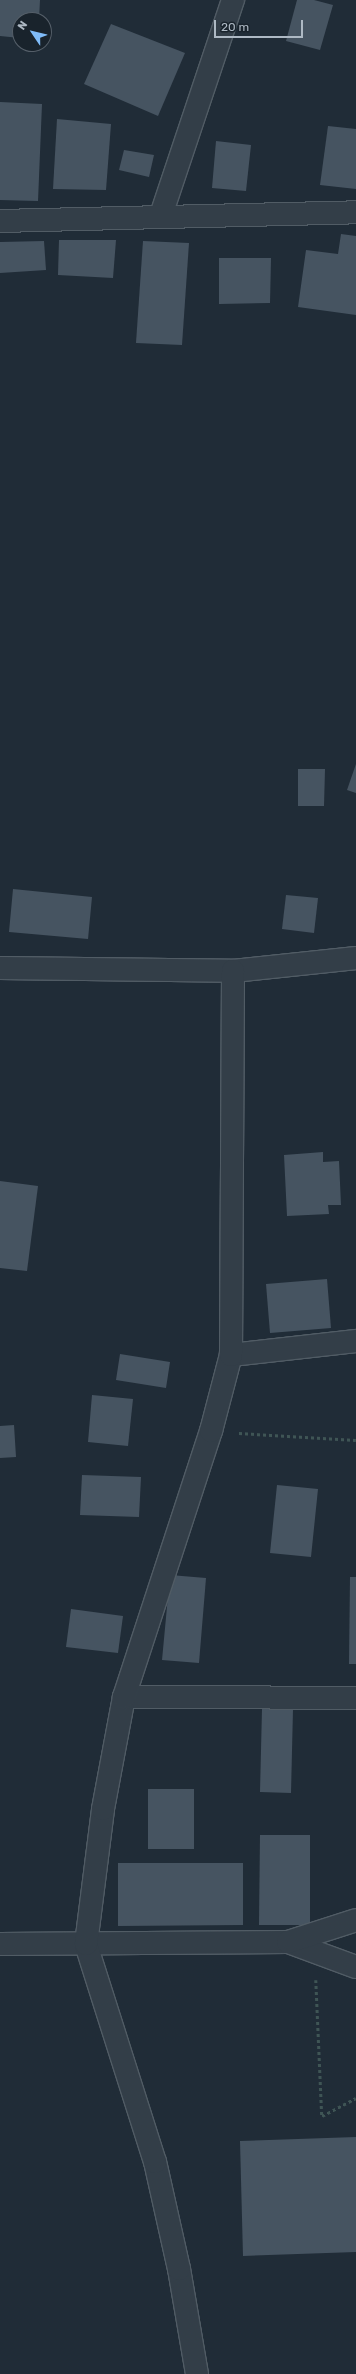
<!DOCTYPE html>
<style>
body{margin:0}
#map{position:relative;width:356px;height:2374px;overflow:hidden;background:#202c37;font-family:Rubik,sans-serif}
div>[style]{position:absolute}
.building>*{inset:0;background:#465461}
.path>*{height:2.5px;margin-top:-1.25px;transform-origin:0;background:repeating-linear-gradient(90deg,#3f5555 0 3px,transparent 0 6px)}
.roads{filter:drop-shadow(1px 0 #515c65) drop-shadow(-1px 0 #515c65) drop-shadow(0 1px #515c65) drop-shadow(0 -1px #515c65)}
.minor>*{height:22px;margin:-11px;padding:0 11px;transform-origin:11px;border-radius:11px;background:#333e48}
span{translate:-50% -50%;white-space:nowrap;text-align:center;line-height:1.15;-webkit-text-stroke:3.5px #19232c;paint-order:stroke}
.north{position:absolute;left:12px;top:12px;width:40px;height:40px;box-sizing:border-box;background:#19232c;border:1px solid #555f69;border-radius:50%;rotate:305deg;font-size:11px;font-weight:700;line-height:16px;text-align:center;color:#aeb9c4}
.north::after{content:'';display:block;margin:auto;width:14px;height:18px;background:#7fbbf8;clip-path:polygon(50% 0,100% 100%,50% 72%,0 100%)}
.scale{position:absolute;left:214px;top:20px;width:89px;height:18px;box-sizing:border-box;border:2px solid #aeb9c4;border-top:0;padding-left:5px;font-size:12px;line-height:14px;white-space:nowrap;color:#aeb9c4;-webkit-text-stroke:3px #19232c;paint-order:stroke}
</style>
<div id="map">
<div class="building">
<div style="clip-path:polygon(0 0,40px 0,39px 20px,20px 20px,20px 38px,0 36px)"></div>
<div style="clip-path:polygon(297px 0,314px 0,333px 5px,320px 50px,286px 41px)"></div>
<div style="clip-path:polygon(111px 24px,185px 53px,158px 116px,84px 84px)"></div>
<div style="clip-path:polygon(0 102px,42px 104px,38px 201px,0 200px)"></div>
<div style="clip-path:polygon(57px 119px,111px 124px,106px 190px,53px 189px)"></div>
<div style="clip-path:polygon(328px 126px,356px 129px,356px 189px,320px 185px)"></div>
<div style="clip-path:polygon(216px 141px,251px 145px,246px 191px,212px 188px)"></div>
<div style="clip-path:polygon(124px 150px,154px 155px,149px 177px,119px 170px)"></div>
<div style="clip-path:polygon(341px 234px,356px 236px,356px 315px,298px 307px,306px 250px,338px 254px)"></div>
<div style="clip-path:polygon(59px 240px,116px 240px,113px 278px,58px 275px)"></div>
<div style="clip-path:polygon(44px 241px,46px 270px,0 273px,0 242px)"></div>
<div style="clip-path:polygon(143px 241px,189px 243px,182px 345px,136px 343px)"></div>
<div style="clip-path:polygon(219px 258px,271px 258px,270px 303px,219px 304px)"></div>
<div style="clip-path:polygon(356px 764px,356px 793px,347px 790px)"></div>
<div style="clip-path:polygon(298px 769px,325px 769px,324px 806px,298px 806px)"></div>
<div style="clip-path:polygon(13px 889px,92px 897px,88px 939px,9px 932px)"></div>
<div style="clip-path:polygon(286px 895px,318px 898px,314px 933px,282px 929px)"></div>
<div style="clip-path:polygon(323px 1152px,323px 1162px,339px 1161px,341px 1205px,328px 1205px,329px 1214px,287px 1216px,284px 1155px)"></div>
<div style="clip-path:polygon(0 1181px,38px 1186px,27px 1271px,0 1268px)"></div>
<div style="clip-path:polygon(327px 1279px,331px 1328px,270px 1333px,266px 1284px)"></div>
<div style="clip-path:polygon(120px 1354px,170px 1362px,166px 1388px,116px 1380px)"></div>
<div style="clip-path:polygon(92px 1395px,133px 1399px,128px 1446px,88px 1442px)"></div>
<div style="clip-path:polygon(14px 1425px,16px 1457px,0 1458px,0 1426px)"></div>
<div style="clip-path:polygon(82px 1475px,141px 1477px,139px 1517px,80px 1515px)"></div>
<div style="clip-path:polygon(277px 1485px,318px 1489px,311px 1557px,270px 1553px)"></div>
<div style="clip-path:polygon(170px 1575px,206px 1578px,199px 1663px,162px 1660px)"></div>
<div style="clip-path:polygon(350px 1577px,356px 1577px,356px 1664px,349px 1664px)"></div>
<div style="clip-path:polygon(71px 1609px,123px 1616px,118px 1653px,66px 1647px)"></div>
<div style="clip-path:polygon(262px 1709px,293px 1709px,291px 1793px,260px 1792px)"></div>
<div style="clip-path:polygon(148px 1789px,194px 1789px,194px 1849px,148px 1849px)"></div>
<div style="clip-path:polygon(260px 1835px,310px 1835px,310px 1925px,259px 1925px)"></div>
<div style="clip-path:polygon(118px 1863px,243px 1863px,243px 1925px,118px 1926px)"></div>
<div style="clip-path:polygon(356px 2137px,356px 2252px,243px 2256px,240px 2141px)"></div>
</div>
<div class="path">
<div style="left:239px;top:1433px;width:117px;rotate:3.4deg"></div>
<div style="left:316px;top:1980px;width:136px;rotate:87.5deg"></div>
<div style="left:322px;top:2116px;width:38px;rotate:-28deg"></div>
</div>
<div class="roads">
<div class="minor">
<div style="left:161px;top:215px;width:227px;rotate:-71.5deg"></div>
<div style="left:0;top:221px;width:356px;rotate:-1.4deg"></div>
<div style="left:0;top:968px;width:233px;rotate:0.7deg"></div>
<div style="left:233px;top:971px;width:124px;rotate:-6deg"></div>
<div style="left:231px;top:1355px;width:126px;rotate:-6.4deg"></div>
<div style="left:124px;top:1697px;width:232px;rotate:0.2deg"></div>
<div style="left:288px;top:1942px;width:72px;rotate:20.2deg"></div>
<div style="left:0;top:1944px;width:288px;rotate:-0.4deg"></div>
<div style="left:288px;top:1942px;width:71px;rotate:-17.9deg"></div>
<div style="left:197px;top:2374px;width:107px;rotate:-99.7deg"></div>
<div style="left:179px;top:2269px;width:110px;rotate:-102.6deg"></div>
<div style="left:155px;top:2162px;width:229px;rotate:-107.6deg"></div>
<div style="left:86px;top:1944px;width:136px;rotate:-82.8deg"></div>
<div style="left:103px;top:1809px;width:114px;rotate:-79.4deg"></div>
<div style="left:124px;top:1697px;width:280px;rotate:-71.9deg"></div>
<div style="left:211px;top:1431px;width:79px;rotate:-75.3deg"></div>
<div style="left:231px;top:1355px;width:384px;rotate:-89.7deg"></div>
</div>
</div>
<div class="north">N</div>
<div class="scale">20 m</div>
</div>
